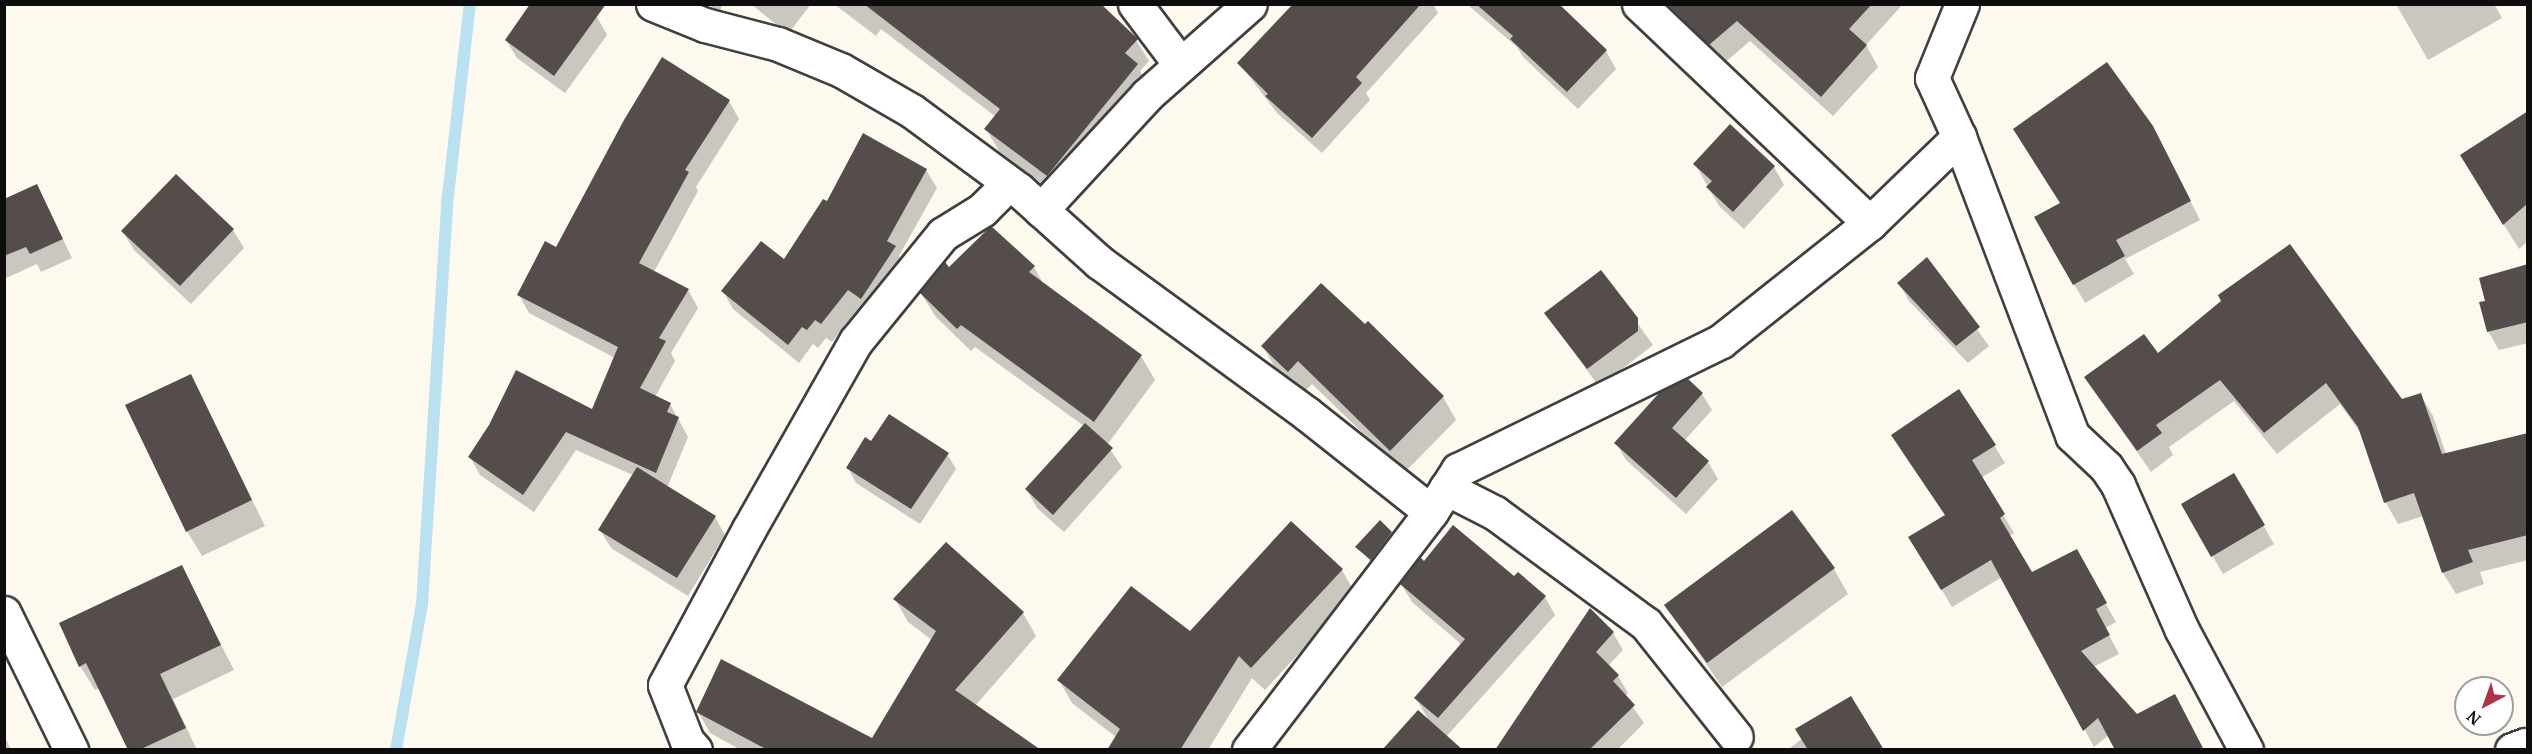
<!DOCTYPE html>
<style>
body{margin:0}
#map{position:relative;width:2532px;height:754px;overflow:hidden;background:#fdf9ef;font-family:"PT Serif",serif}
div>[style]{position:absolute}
.shadow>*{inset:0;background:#0003}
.stream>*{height:12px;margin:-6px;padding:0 6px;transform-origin:6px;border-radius:6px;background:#b9e1f0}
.building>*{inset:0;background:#554d4b}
.roads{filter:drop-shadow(2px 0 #404040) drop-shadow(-2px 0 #404040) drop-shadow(0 2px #404040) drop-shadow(0 -2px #404040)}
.street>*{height:33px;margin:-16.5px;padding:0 16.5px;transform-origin:16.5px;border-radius:16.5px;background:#fff}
span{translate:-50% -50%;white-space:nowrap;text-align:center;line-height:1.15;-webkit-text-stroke:6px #fff;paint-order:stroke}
.frame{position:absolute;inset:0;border:6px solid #0d0d0d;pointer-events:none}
.north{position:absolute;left:2454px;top:676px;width:60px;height:60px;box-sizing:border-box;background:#fff;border:2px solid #9e9e9e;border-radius:50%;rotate:221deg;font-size:16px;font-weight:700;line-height:24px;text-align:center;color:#0d0d0d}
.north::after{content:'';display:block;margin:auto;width:21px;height:27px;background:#af3347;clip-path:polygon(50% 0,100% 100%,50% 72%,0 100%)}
</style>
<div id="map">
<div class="shadow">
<div style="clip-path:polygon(708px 4px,722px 4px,720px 13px)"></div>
<div style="clip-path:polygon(751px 4px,811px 4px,788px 34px)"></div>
<div style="clip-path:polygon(834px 4px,1098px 4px,1136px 40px,1149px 61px,1140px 71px,1149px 86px,1059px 197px,999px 151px,986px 129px,996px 117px,881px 29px,876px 36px)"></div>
<div style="clip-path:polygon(1316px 4px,1433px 4px,1438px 13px,1366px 93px,1370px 100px,1322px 153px,1277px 113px,1239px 63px)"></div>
<div style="clip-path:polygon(1557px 4px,1606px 51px,1616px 69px,1578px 109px,1523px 57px,1517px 47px,1468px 5px)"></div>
<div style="clip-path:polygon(1664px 4px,1903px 4px,1866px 45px,1878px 67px,1833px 116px,1750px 41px,1722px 65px)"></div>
<div style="clip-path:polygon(2396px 4px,2494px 4px,2502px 18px,2428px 60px)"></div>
<div style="clip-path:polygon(597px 17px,607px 35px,565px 93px,517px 58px,506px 40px)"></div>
<div style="clip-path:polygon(729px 101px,739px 119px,696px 187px,698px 191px,654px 272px,688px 290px,698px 308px,671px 353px,675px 361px,655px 397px,670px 404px,688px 437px,667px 488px,715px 517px,725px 535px,688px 596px,611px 548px,600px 530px,633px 475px,576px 450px,534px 512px,480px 475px,470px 457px,592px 411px,615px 358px,529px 313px,519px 295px,556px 249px)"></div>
<div style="clip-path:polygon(2528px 112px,2528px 241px,2519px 249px,2477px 181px)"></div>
<div style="clip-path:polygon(2161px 144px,2200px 220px,2125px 259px,2134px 274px,2085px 303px,2036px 218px)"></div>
<div style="clip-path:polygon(1695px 164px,1774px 167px,1784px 185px,1744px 229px,1719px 206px)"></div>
<div style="clip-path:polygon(926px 170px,937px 188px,899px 256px,905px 266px,872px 316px,859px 308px,832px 342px,826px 338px,818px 348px,813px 344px,799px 363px,733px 309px,723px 291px,784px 261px,828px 204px)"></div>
<div style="clip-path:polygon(37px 186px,72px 258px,41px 272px,37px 264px,4px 279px,4px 201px)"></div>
<div style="clip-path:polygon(233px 230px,244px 248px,191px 304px,134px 250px,123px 232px)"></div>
<div style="clip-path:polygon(1927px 260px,1989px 346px,1968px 363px,1909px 301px,1899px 283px)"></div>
<div style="clip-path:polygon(2528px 266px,2528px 343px,2499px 350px,2488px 331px,2486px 302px)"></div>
<div style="clip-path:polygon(1034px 267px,1044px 285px,1141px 356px,1155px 380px,1107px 445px,1122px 467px,1064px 532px,1037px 508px,1027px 490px,1084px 426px,975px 347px,971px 351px,935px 316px,921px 293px,949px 269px)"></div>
<div style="clip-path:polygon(1601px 272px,1653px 345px,1599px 387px,1546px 313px)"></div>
<div style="clip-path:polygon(2223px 302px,2401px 401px,2420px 394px,2433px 416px,2446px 454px,2528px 434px,2528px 560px,2480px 572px,2484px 584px,2456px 594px,2443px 573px,2424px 516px,2398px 524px,2386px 503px,2362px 435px,2340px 404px,2277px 454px,2234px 401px,2169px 447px,2173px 455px,2151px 472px,2086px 378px,2158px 355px)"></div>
<div style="clip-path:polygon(1263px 346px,1443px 397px,1456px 420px,1404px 473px,1312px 384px,1302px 394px,1276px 370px)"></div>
<div style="clip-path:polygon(191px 376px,265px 526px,202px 556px,187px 531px)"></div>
<div style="clip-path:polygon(1702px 394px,1712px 410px,1684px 441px,1708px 462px,1718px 479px,1686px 514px,1626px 460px,1616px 443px)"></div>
<div style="clip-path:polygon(871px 443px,947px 454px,956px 469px,920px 524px,856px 483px,848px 468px)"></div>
<div style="clip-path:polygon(1994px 445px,2005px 463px,1981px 478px,2014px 533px,2009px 536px,2032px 574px,2076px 551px,2116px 622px,2105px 628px,2119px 654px,2093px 667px,2109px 735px,2094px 747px,2002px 577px,1952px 607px,1921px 555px,1946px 516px,1903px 453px)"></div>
<div style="clip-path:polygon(2234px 475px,2274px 544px,2223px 574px,2183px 505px)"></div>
<div style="clip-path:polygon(1391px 533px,1396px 542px,1376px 568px,1357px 547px)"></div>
<div style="clip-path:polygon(946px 544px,1023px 613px,1036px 636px,975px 706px,1039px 750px,741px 750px,710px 733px,697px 710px,722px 661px,872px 740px,932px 640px,908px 622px,895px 599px)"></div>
<div style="clip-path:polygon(1424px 563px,1514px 578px,1545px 597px,1555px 615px,1446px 737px,1429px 721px,1416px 698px,1462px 645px,1412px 602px,1401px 584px)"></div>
<div style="clip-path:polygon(181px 567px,234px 670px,173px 699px,197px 750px,130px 750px,99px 688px,95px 690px,80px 666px)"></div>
<div style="clip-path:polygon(1834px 569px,1848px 594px,1722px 687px,1666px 605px)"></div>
<div style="clip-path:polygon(1342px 570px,1355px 593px,1265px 690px,1252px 678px,1208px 750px,1108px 750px,1116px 737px,1072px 703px,1059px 680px,1190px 633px)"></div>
<div style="clip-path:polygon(1613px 633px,1623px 650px,1608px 666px,1618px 676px,1628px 693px,1625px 696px,1644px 723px,1617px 750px,1497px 750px)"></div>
<div style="clip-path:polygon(4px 735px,11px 750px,4px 750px)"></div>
<div style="clip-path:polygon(1802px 739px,1882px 750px,1787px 750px)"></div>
</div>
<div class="stream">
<div style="left:396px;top:750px;width:148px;rotate:-79.9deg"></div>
<div style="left:422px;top:604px;width:409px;rotate:-86.4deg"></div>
<div style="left:448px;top:196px;width:193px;rotate:-83.5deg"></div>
</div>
<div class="building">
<div style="clip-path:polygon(530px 4px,606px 4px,554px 76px,505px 40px)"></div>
<div style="clip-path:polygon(864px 4px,1101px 4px,1138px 39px,1125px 53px,1138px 64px,1047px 176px,984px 129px,1000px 109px)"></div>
<div style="clip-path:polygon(1293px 4px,1421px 4px,1356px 77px,1362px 83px,1312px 138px,1265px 96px,1268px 94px,1237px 63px)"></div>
<div style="clip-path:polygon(1476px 4px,1559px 4px,1607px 50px,1567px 92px,1510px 39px,1513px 36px)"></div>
<div style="clip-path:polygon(1667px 4px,1872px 4px,1849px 29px,1867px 45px,1821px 97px,1737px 21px,1709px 45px)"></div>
<div style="clip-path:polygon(662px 57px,730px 100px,685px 170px,689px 172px,639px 263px,689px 289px,659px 338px,666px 341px,640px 388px,671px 403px,667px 412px,679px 417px,656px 473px,566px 432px,523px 495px,468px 457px,489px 425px,516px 370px,592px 409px,618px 347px,517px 295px,545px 241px,556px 247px,624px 120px)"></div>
<div style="clip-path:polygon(2107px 62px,2153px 126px,2191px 201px,2116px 240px,2125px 256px,2073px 285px,2034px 217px,2060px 203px,2013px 129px)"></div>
<div style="clip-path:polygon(2528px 111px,2528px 203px,2503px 225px,2460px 155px)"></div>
<div style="clip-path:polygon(1730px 124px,1775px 166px,1733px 212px,1706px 187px,1712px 181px,1693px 164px)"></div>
<div style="clip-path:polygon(863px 133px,927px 169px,887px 241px,896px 246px,861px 299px,848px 290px,821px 324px,815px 320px,807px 330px,802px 327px,788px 345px,721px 291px,761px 241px,784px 259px,823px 199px,827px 201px)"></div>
<div style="clip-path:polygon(176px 174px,234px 229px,180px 286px,121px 231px)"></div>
<div style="clip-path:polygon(37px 184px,63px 239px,30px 254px,26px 247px,4px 256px,4px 199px)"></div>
<div style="clip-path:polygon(991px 226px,1035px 266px,1029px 272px,1142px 355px,1094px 422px,961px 325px,957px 329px,920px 293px,945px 262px,949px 267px)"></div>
<div style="clip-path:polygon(2290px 244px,2402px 399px,2421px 393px,2442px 454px,2528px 433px,2528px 535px,2468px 550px,2473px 562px,2442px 573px,2414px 493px,2384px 503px,2358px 427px,2326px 383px,2264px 433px,2220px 380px,2156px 425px,2162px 433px,2137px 451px,2084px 377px,2144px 334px,2158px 353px,2221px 301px,2218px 295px)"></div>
<div style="clip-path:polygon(1927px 257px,1980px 327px,1956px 346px,1897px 283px)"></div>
<div style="clip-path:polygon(2528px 264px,2528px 322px,2487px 332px,2479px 302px,2485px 301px,2479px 278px)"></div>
<div style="clip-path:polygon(1601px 270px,1638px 318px,1638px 331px,1587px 369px,1544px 313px)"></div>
<div style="clip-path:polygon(1321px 283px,1365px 324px,1368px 321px,1444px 396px,1390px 451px,1298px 361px,1288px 372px,1261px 346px)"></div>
<div style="clip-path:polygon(191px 374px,252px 500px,186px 532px,125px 405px)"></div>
<div style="clip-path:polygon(1687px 378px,1703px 393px,1672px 428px,1709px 461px,1676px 498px,1614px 443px,1660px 392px)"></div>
<div style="clip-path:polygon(1959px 389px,1996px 445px,1972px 460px,2005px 514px,2000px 518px,2032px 572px,2077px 549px,2107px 603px,2096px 609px,2110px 635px,2081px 651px,2137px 714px,2175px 694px,2204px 750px,2115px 750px,2098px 718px,2083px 731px,1991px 560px,1941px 590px,1908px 537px,1945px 515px,1891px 435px)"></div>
<div style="clip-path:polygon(889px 414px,949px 453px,911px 509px,846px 468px,865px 437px,871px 441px)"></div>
<div style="clip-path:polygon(1085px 423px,1113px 448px,1053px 515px,1025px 489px)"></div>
<div style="clip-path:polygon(637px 467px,716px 516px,677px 578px,598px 530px)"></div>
<div style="clip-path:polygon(2234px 473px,2265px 525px,2211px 557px,2181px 504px)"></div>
<div style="clip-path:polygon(1792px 510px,1835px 568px,1707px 663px,1664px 605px)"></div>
<div style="clip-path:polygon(1380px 520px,1392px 532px,1371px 560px,1355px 547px)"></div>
<div style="clip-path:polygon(1291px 521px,1343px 569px,1251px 668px,1239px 656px,1180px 750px,1107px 750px,1120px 729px,1057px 680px,1131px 586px,1190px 631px)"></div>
<div style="clip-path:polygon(1453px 525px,1514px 576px,1518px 572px,1546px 596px,1438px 718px,1414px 698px,1465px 639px,1400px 584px,1420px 557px,1424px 561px)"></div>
<div style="clip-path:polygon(946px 542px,1024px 612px,955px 690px,1041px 750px,768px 750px,696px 712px,721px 659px,872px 738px,936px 631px,893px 599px)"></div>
<div style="clip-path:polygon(182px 565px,221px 645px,160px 674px,186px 728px,139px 750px,128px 750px,86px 663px,79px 667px,59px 623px)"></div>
<div style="clip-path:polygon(1590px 608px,1614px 632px,1596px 652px,1619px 675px,1613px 681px,1635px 705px,1589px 750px,1495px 750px)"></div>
<div style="clip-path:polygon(1851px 696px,1884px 750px,1808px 750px,1795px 729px)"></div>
<div style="clip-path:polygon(1418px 710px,1463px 750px,1382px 750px)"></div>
</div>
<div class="roads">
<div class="street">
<div style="left:653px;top:4px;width:56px;rotate:22deg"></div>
<div style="left:705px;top:25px;width:75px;rotate:14.6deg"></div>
<div style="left:778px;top:44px;width:68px;rotate:22.4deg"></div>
<div style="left:841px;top:70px;width:82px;rotate:30deg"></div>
<div style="left:912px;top:111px;width:133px;rotate:36.4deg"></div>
<div style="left:1019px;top:190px;width:108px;rotate:42deg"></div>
<div style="left:1099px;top:262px;width:256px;rotate:36.1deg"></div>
<div style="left:1306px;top:413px;width:159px;rotate:38.4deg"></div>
<div style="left:1135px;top:4px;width:75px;rotate:53.1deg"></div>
<div style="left:1639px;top:4px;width:318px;rotate:43.5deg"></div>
<div style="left:1962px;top:4px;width:80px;rotate:112.1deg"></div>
<div style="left:1932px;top:78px;width:65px;rotate:65.4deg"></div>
<div style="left:1959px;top:137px;width:319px;rotate:69.2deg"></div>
<div style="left:2072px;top:435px;width:47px;rotate:43.3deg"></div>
<div style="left:2106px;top:467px;width:22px;rotate:56deg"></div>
<div style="left:2118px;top:485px;width:158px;rotate:66.2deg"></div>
<div style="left:2182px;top:630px;width:136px;rotate:61.9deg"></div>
<div style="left:1041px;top:210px;width:156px;rotate:-47.3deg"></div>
<div style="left:1147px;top:95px;width:137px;rotate:-41.5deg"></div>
<div style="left:1446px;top:488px;width:55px;rotate:27deg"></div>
<div style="left:1495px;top:513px;width:187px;rotate:36.3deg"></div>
<div style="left:1646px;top:624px;width:144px;rotate:51.5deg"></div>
<div style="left:4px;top:613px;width:153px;rotate:63.9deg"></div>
<div style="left:695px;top:750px;width:12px;rotate:-132deg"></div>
<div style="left:687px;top:741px;width:60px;rotate:-111.4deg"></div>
<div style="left:665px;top:685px;width:177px;rotate:-61.7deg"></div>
<div style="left:749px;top:529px;width:216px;rotate:-60.4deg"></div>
<div style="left:856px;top:341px;width:138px;rotate:-50.9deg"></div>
<div style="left:943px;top:234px;width:46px;rotate:-31.6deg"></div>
<div style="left:982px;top:210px;width:38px;rotate:-45deg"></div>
<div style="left:1249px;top:750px;width:300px;rotate:-52.6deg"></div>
<div style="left:1431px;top:512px;width:50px;rotate:-57.3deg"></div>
<div style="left:1458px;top:470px;width:293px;rotate:-26.1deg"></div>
<div style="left:1721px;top:341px;width:190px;rotate:-38.4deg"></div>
<div style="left:1870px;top:223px;width:124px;rotate:-44deg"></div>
<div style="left:2512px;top:750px;width:14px;rotate:-21deg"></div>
</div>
</div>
<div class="frame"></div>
<div class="north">N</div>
</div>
